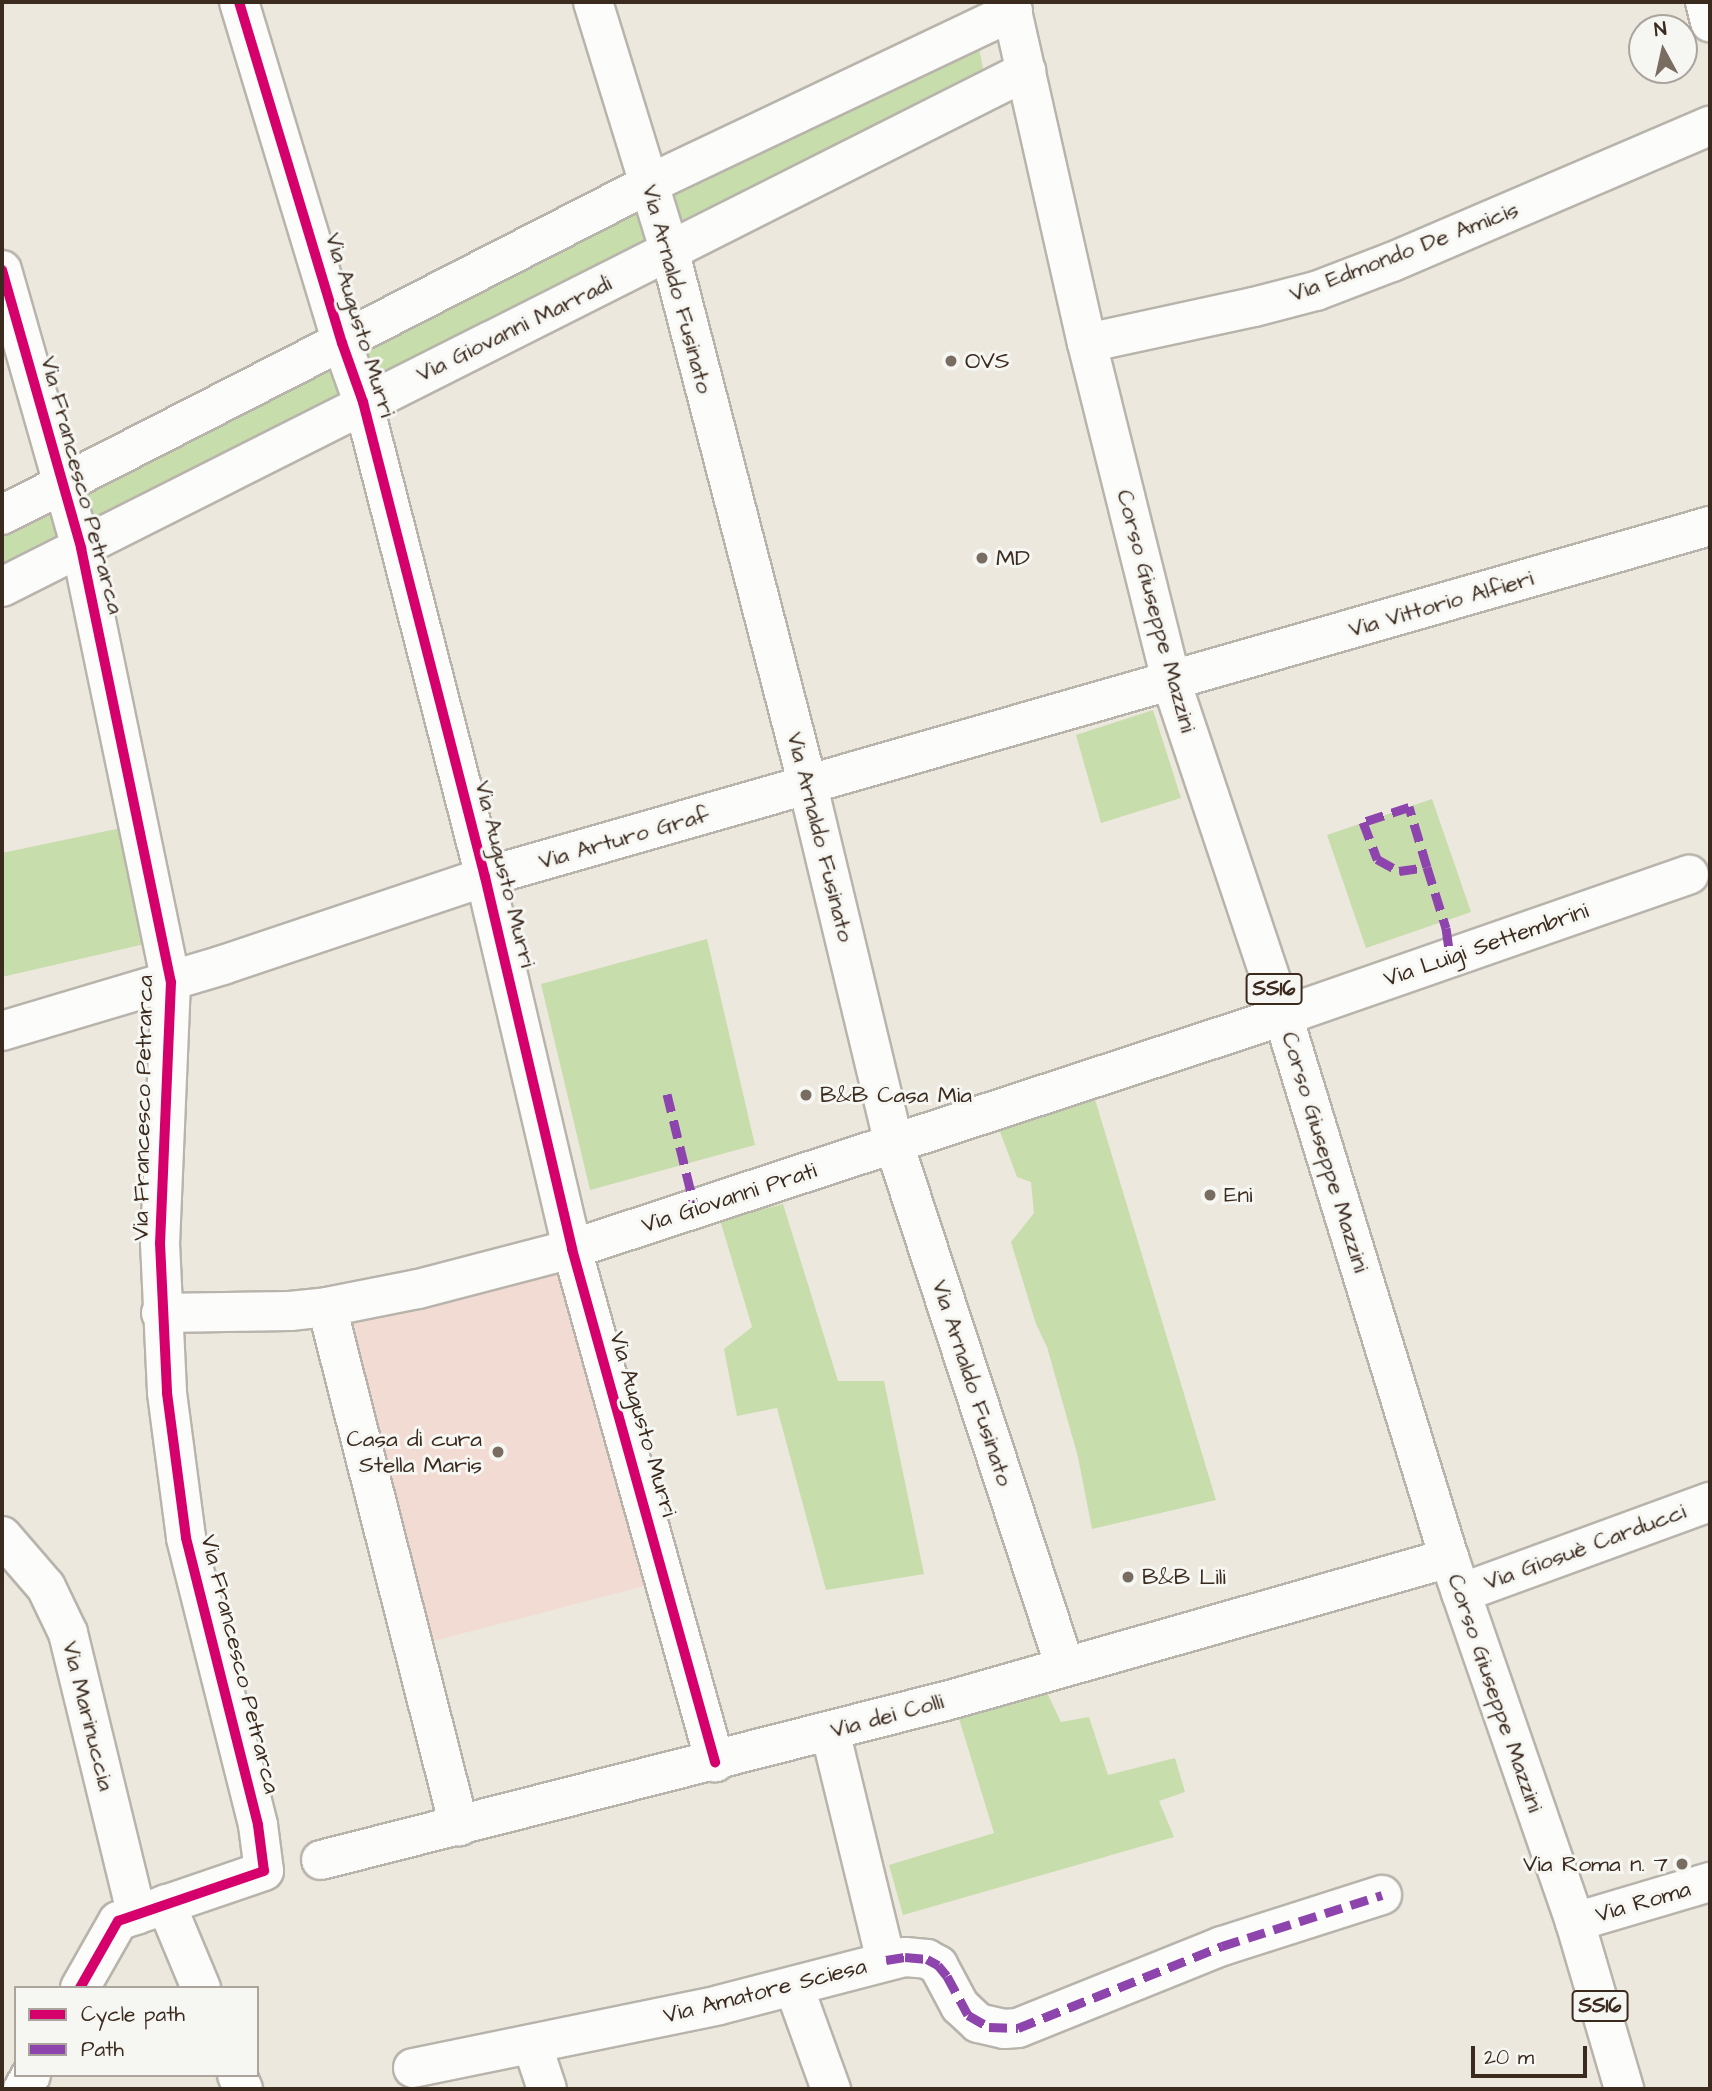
<!DOCTYPE html>
<meta charset="utf-8">
<style>
body{margin:0}
#map{position:relative;width:1712px;height:2091px;overflow:hidden;background:#ece8de;font-family:"Architects Daughter",sans-serif}
div>[style]{position:absolute}
.built>*{inset:0;background:#f2dbd2}
.green>*{inset:0;background:#c7ddab}
.roads{filter:drop-shadow(2px 0 #b8b4ac) drop-shadow(-2px 0 #b8b4ac) drop-shadow(0 2px #b8b4ac) drop-shadow(0 -2px #b8b4ac)}
.minor>*{height:38px;margin:-19px;padding:0 19px;transform-origin:19px;border-radius:19px;background:#fcfcfa}
.major>*{height:38px;margin:-19px;padding:0 19px;transform-origin:19px;border-radius:19px;background:#fcfcfa}
.quiet>*{height:9px;margin-top:-4.5px;transform-origin:0;background:repeating-linear-gradient(90deg,#8e44ad 0 18px,transparent 0 27px)}
.cycleway>*{height:10px;margin:-5px;padding:0 5px;transform-origin:5px;border-radius:5px;background:#d6006c}
.dots>*{width:19px;height:19px;translate:-50% -50%;box-sizing:border-box;border:4px solid #f6f6f2;border-radius:50%}
span{translate:-50% -50%;white-space:nowrap;text-align:center;line-height:1.15;-webkit-text-stroke:6px #f6f6f2;paint-order:stroke}
.shield-label span{padding:2px 5px;background:#f6f6f2;border:2px solid;border-radius:5px;-webkit-text-stroke-width:0}
.shield-label{font-size:21px;color:#3b2a1e;font-weight:700}
.street-label{font-size:23px;color:#3b2a1e}
.poi-label{font-size:23px;color:#3b2a1e}
.left{translate:0 -50%;text-align:left}
.right{translate:-100% -50%;text-align:right}
.frame{position:absolute;inset:0;border:4px solid #3b2a1e;pointer-events:none}
.legend{position:absolute;left:14px;top:1986px;width:245px;height:91px;box-sizing:border-box;background:#f6f6f2;border:2px solid #aba49d;margin:0;padding:9px 12px;list-style:none;font-size:21px;color:#3b2a1e}
.legend li{display:flex;align-items:center;gap:14px;height:35px}
.legend b{width:35px;border:2px solid #aba49d}
.north{position:absolute;left:1628px;top:14px;width:70px;height:70px;box-sizing:border-box;background:#f6f6f2;border:2px solid #aba49d;border-radius:50%;rotate:352deg;font-size:19px;font-weight:700;line-height:28px;text-align:center;color:#3b2a1e}
.north::after{content:'';display:block;margin:auto;width:24px;height:32px;background:#796c61;clip-path:polygon(50% 0,100% 100%,50% 72%,0 100%)}
.scale{position:absolute;left:1471px;top:2046px;width:116px;height:32px;box-sizing:border-box;border:4px solid #3b2a1e;border-top:0;padding-left:9px;font-size:21px;line-height:24px;white-space:nowrap;color:#3b2a1e;-webkit-text-stroke:5px #f6f6f2;paint-order:stroke}
</style>
<div id="map">
<div class="built">
<div style="clip-path:polygon(563px 1263px,648px 1585px,434px 1641px,349px 1320px)"></div>
</div>
<div class="green">
<div style="clip-path:polygon(978px 43px,986px 83px,682px 231px,673px 192px)"></div>
<div style="clip-path:polygon(638px 205px,653px 247px,373px 383px,361px 347px)"></div>
<div style="clip-path:polygon(337px 358px,349px 399px,90px 527px,79px 487px)"></div>
<div style="clip-path:polygon(53px 503px,64px 539px,2px 569px,2px 530px)"></div>
<div style="clip-path:polygon(1153px 710px,1181px 798px,1101px 823px,1076px 735px)"></div>
<div style="clip-path:polygon(1432px 799px,1471px 912px,1366px 948px,1327px 835px)"></div>
<div style="clip-path:polygon(121px 828px,149px 943px,2px 977px,2px 853px)"></div>
<div style="clip-path:polygon(707px 939px,755px 1145px,590px 1190px,541px 984px)"></div>
<div style="clip-path:polygon(1094px 1096px,1216px 1500px,1092px 1529px,1078px 1457px,1047px 1347px,1036px 1324px,1011px 1242px,1034px 1213px,1031px 1182px,1017px 1177px,999px 1129px)"></div>
<div style="clip-path:polygon(783px 1204px,838px 1381px,884px 1381px,924px 1574px,826px 1590px,777px 1408px,737px 1416px,724px 1349px,752px 1327px,720px 1220px)"></div>
<div style="clip-path:polygon(1038px 1674px,1061px 1722px,1089px 1717px,1108px 1775px,1175px 1758px,1185px 1792px,1159px 1801px,1174px 1837px,903px 1915px,889px 1865px,994px 1833px,953px 1699px)"></div>
</div>
<div class="roads">
<div class="minor">
<div style="left:239px;top:2px;width:356px;rotate:73.2deg"></div>
<div style="left:342px;top:343px;width:63px;rotate:70.4deg"></div>
<div style="left:363px;top:402px;width:490px;rotate:75.6deg"></div>
<div style="left:485px;top:877px;width:382px;rotate:76.8deg"></div>
<div style="left:572px;top:1249px;width:533px;rotate:74.42deg"></div>
<div style="left:593px;top:2px;width:263px;rotate:72.9deg"></div>
<div style="left:670px;top:253px;width:551px;rotate:75.48deg"></div>
<div style="left:808px;top:786px;width:368px;rotate:76.5deg"></div>
<div style="left:894px;top:1144px;width:550px;rotate:71.89deg"></div>
<div style="left:1705px;top:2px;width:21px;rotate:76deg"></div>
<div style="left:2px;top:270px;width:289px;rotate:74.1deg"></div>
<div style="left:81px;top:548px;width:443px;rotate:78.3deg"></div>
<div style="left:171px;top:982px;width:261px;rotate:92.4deg"></div>
<div style="left:160px;top:1243px;width:150px;rotate:87.3deg"></div>
<div style="left:167px;top:1393px;width:146px;rotate:82.5deg"></div>
<div style="left:186px;top:1538px;width:296px;rotate:75.9deg"></div>
<div style="left:258px;top:1825px;width:46px;rotate:82.6deg"></div>
<div style="left:264px;top:1871px;width:154px;rotate:161.1deg"></div>
<div style="left:118px;top:1921px;width:77px;rotate:119.6deg"></div>
<div style="left:1087px;top:343px;width:171px;rotate:-12.2deg"></div>
<div style="left:1254px;top:307px;width:64px;rotate:-14.5deg"></div>
<div style="left:1316px;top:291px;width:81px;rotate:-20.9deg"></div>
<div style="left:1392px;top:262px;width:346px;rotate:-23.2deg"></div>
<div style="left:2px;top:515px;width:727px;rotate:-27.09deg"></div>
<div style="left:649px;top:184px;width:403px;rotate:-25.4deg"></div>
<div style="left:2px;top:587px;width:1147px;rotate:-26.74deg"></div>
<div style="left:2px;top:1031px;width:231px;rotate:-16.6deg"></div>
<div style="left:223px;top:965px;width:276px;rotate:-18.6deg"></div>
<div style="left:485px;top:877px;width:1274px;rotate:-15.99deg"></div>
<div style="left:327px;top:1307px;width:536px;rotate:75.73deg"></div>
<div style="left:161px;top:1313px;width:129px;rotate:-0.9deg"></div>
<div style="left:290px;top:1311px;width:37px;rotate:-6deg"></div>
<div style="left:327px;top:1307px;width:93px;rotate:-11.2deg"></div>
<div style="left:418px;top:1289px;width:159px;rotate:-14.6deg"></div>
<div style="left:572px;top:1249px;width:748px;rotate:-18.14deg"></div>
<div style="left:1283px;top:1016px;width:430px;rotate:-19.2deg"></div>
<div style="left:2px;top:1536px;width:67px;rotate:49.2deg"></div>
<div style="left:46px;top:1587px;width:51px;rotate:64.4deg"></div>
<div style="left:68px;top:1633px;width:290px;rotate:76.3deg"></div>
<div style="left:1461px;top:1593px;width:265px;rotate:-20.1deg"></div>
<div style="left:830px;top:1731px;width:236px;rotate:76.3deg"></div>
<div style="left:321px;top:1860px;width:652px;rotate:-14.29deg"></div>
<div style="left:953px;top:1699px;width:516px;rotate:-15.87deg"></div>
<div style="left:166px;top:1904px;width:91px;rotate:67.4deg"></div>
<div style="left:1575px;top:1922px;width:141px;rotate:-16.5deg"></div>
<div style="left:794px;top:1987px;width:109px;rotate:70.1deg"></div>
<div style="left:532px;top:2044px;width:47px;rotate:71.6deg"></div>
<div style="left:413px;top:2068px;width:312px;rotate:-11.6deg"></div>
<div style="left:719px;top:2005px;width:192px;rotate:-14.5deg"></div>
<div style="left:905px;top:1957px;width:22px;rotate:5deg"></div>
<div style="left:927px;top:1959px;width:13px;rotate:29deg"></div>
<div style="left:938px;top:1965px;width:47px;rotate:61.8deg"></div>
<div style="left:960px;top:2006px;width:25px;rotate:43deg"></div>
<div style="left:978px;top:2023px;width:27px;rotate:13deg"></div>
<div style="left:1004px;top:2029px;width:14px;rotate:-4deg"></div>
<div style="left:1018px;top:2028px;width:220px;rotate:-21.9deg"></div>
<div style="left:1222px;top:1946px;width:168px;rotate:-17.7deg"></div>
<div style="left:237px;top:2075px;width:15px;rotate:67deg"></div>
<div style="left:23px;top:2089px;width:16px;rotate:-60deg"></div>
</div>
<div class="major">
<div style="left:1010px;top:2px;width:350px;rotate:77.3deg"></div>
<div style="left:1087px;top:343px;width:348px;rotate:76deg"></div>
<div style="left:1171px;top:681px;width:353px;rotate:71.5deg"></div>
<div style="left:1283px;top:1016px;width:567px;rotate:72.97deg"></div>
<div style="left:1449px;top:1558px;width:385px;rotate:70.9deg"></div>
<div style="left:1575px;top:1922px;width:174px;rotate:73.6deg"></div>
</div>
</div>
<div class="quiet">
<div style="left:1427px;top:867px;width:63px;rotate:-106.7deg"></div>
<div style="left:1409px;top:807px;width:48px;rotate:161.9deg"></div>
<div style="left:1363px;top:822px;width:40px;rotate:69deg"></div>
<div style="left:1377px;top:859px;width:25px;rotate:29deg"></div>
<div style="left:1399px;top:871px;width:28px;rotate:-8deg"></div>
<div style="left:1427px;top:867px;width:64px;rotate:72.7deg"></div>
<div style="left:1446px;top:928px;width:29px;rotate:82deg"></div>
<div style="left:667px;top:1094px;width:118px;rotate:76.3deg"></div>
<div style="left:886px;top:1960px;width:19px;rotate:-9deg"></div>
<div style="left:905px;top:1957px;width:22px;rotate:5deg"></div>
<div style="left:927px;top:1959px;width:13px;rotate:29deg"></div>
<div style="left:938px;top:1965px;width:14px;rotate:51deg"></div>
<div style="left:947px;top:1976px;width:44px;rotate:61.7deg"></div>
<div style="left:968px;top:2015px;width:24px;rotate:30deg"></div>
<div style="left:989px;top:2027px;width:29px;rotate:2deg"></div>
<div style="left:1018px;top:2028px;width:220px;rotate:-21.9deg"></div>
<div style="left:1222px;top:1946px;width:168px;rotate:-17.7deg"></div>
</div>
<div class="cycleway">
<div style="left:239px;top:2px;width:356px;rotate:73.2deg"></div>
<div style="left:342px;top:343px;width:63px;rotate:70.4deg"></div>
<div style="left:363px;top:402px;width:490px;rotate:75.6deg"></div>
<div style="left:485px;top:877px;width:382px;rotate:76.8deg"></div>
<div style="left:572px;top:1249px;width:533px;rotate:74.42deg"></div>
<div style="left:2px;top:270px;width:289px;rotate:74.1deg"></div>
<div style="left:81px;top:548px;width:443px;rotate:78.3deg"></div>
<div style="left:171px;top:982px;width:261px;rotate:92.4deg"></div>
<div style="left:160px;top:1243px;width:150px;rotate:87.3deg"></div>
<div style="left:167px;top:1393px;width:146px;rotate:82.5deg"></div>
<div style="left:186px;top:1538px;width:296px;rotate:75.9deg"></div>
<div style="left:258px;top:1825px;width:46px;rotate:82.6deg"></div>
<div style="left:264px;top:1871px;width:154px;rotate:161.1deg"></div>
<div style="left:118px;top:1921px;width:77px;rotate:119.6deg"></div>
</div>
<div class="dots">
<div style="left:951px;top:361px;background:#796c61"></div>
<div style="left:982px;top:558px;background:#796c61"></div>
<div style="left:806px;top:1095px;background:#796c61"></div>
<div style="left:1210px;top:1195px;background:#796c61"></div>
<div style="left:498px;top:1452px;background:#796c61"></div>
<div style="left:1128px;top:1577px;background:#796c61"></div>
<div style="left:1682px;top:1864px;background:#796c61"></div>
</div>
<div class="shield-label">
<span style="left:1274px;top:989px">SS16</span>
<span style="left:1600px;top:2006px">SS16</span>
</div>
<div class="street-label">
<span style="left:1404px;top:252px;rotate:-21deg">Via Edmondo De Amicis</span>
<span style="left:677px;top:289px;rotate:75deg">Via Arnaldo Fusinato</span>
<span style="left:360px;top:325px;rotate:73deg">Via Augusto Murri</span>
<span style="left:514px;top:329px;rotate:-26deg">Via Giovanni Marradi</span>
<span style="left:82px;top:485px;rotate:75deg">Via Francesco Petrarca</span>
<span style="left:1441px;top:604px;rotate:-16deg">Via Vittorio Alfieri</span>
<span style="left:1156px;top:611px;rotate:75deg">Corso Giuseppe Mazzini</span>
<span style="left:820px;top:837px;rotate:76deg">Via Arnaldo Fusinato</span>
<span style="left:624px;top:838px;rotate:-16deg">Via Arturo Graf</span>
<span style="left:505px;top:874px;rotate:76deg">Via Augusto Murri</span>
<span style="left:1486px;top:945px;rotate:-19deg">Via Luigi Settembrini</span>
<span style="left:143px;top:1108px;rotate:-89deg">Via Francesco Petrarca</span>
<span style="left:1325px;top:1152px;rotate:73deg">Corso Giuseppe Mazzini</span>
<span style="left:729px;top:1198px;rotate:-18deg">Via Giovanni Prati</span>
<span style="left:972px;top:1383px;rotate:72deg">Via Arnaldo Fusinato</span>
<span style="left:643px;top:1424px;rotate:74deg">Via Augusto Murri</span>
<span style="left:1585px;top:1547px;rotate:-20deg">Via Giosuè Carducci</span>
<span style="left:240px;top:1664px;rotate:76deg">Via Francesco Petrarca</span>
<span style="left:1495px;top:1693px;rotate:71deg">Corso Giuseppe Mazzini</span>
<span style="left:88px;top:1716px;rotate:76deg">Via Marinuccia</span>
<span style="left:887px;top:1716px;rotate:-15deg">Via dei Colli</span>
<span style="left:1643px;top:1902px;rotate:-16deg">Via Roma</span>
<span style="left:765px;top:1991px;rotate:-14deg">Via Amatore Sciesa</span>
</div>
<div class="poi-label">
<span class="left" style="left:965px;top:361px">OVS</span>
<span class="left" style="left:996px;top:558px">MD</span>
<span class="left" style="left:820px;top:1095px">B&amp;B Casa Mia</span>
<span class="left" style="left:1224px;top:1195px">Eni</span>
<span class="right" style="left:482px;top:1452px">Casa di cura<br>Stella Maris</span>
<span class="left" style="left:1142px;top:1577px">B&amp;B Lili</span>
<span class="right" style="left:1668px;top:1864px">Via Roma n. 7</span>
</div>
<div class="frame"></div>
<ul class="legend">
<li><b style="height:9px;background:#d6006c"></b>Cycle path</li>
<li><b style="height:9px;background:#8e44ad"></b>Path</li>
</ul>
<div class="north">N</div>
<div class="scale">20 m</div>
</div>
